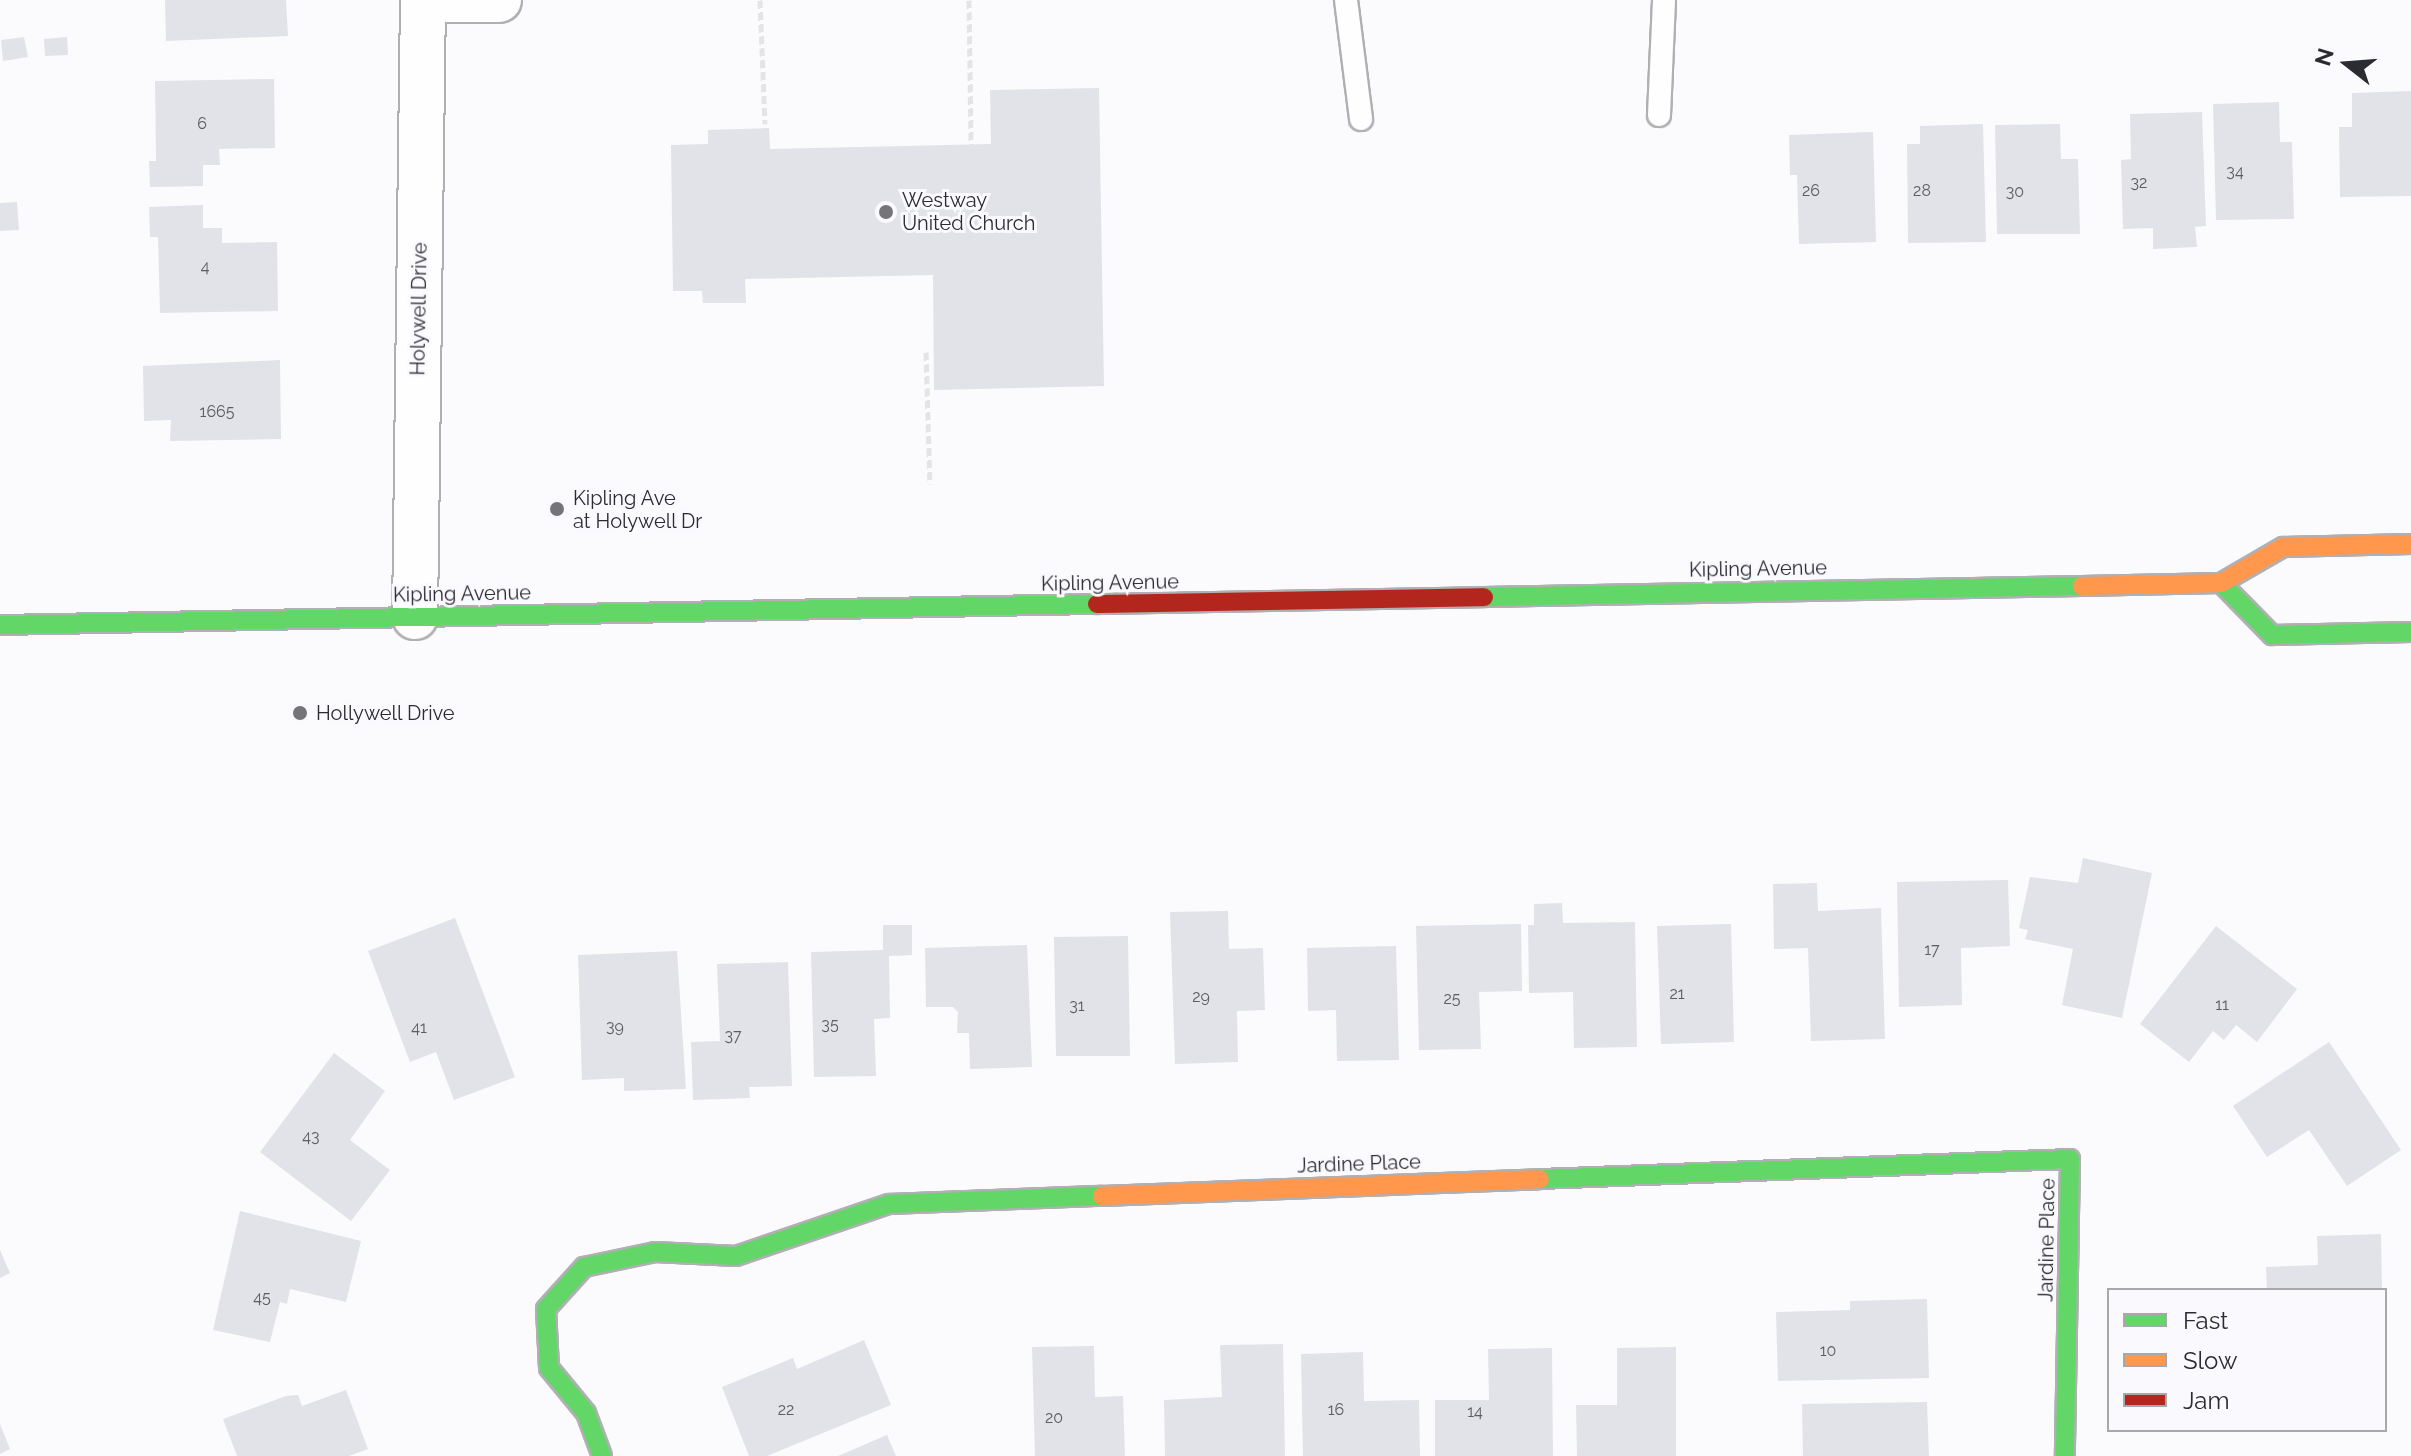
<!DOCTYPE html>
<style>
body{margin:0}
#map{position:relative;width:2411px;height:1456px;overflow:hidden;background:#fbfbfd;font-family:Raleway,sans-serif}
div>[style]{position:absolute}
.building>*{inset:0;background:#e1e3e8}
.path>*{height:5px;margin-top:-2.5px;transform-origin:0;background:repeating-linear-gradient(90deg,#e4e4e4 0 8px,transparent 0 12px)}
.roads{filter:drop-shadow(2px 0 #b0b0b4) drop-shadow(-2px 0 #b0b0b4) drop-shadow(0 2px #b0b0b4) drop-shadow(0 -2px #b0b0b4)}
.lane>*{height:22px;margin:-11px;padding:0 11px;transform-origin:11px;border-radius:11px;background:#fefeff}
.street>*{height:44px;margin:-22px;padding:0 22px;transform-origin:22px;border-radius:22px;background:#fefeff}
.fast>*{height:18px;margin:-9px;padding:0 9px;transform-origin:9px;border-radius:9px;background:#63d668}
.slow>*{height:18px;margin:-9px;padding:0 9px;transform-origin:9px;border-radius:9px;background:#ff974d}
.jam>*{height:18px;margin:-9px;padding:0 9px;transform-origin:9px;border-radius:9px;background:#b3261e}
.dots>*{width:22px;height:22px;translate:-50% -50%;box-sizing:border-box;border:4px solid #fafafe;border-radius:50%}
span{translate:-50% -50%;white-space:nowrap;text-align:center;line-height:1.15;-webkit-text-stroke:6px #fafafe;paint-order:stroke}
.number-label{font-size:16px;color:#5c5c62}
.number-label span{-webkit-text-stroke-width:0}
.poi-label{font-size:20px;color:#2b2b32}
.left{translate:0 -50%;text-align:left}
.street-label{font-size:20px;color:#2b2b32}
.legend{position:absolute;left:2107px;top:1288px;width:280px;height:144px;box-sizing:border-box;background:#fafafe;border:2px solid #a7a7ac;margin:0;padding:10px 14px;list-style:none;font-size:24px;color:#2b2b32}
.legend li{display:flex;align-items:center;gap:16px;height:40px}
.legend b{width:40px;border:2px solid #a7a7ac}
.north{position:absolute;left:2307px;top:24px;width:80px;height:80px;-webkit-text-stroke:6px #fafafe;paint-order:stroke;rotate:287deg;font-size:22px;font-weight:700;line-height:32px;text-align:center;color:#2b2b32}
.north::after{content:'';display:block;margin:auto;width:28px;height:36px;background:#2b2b32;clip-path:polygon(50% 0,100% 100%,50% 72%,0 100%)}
</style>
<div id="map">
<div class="building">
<div style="clip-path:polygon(165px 0,286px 0,288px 36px,166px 41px)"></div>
<div style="clip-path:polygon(24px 37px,28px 57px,3px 61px,1px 40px)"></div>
<div style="clip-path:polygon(67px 37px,68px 55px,45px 56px,44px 39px)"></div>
<div style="clip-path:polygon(274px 79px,275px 148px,219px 149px,220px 165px,203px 165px,203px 186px,150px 187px,149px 161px,156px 161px,155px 81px)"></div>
<div style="clip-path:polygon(1099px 88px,1104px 386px,934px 390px,933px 275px,745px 279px,746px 303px,703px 303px,702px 291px,673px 291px,671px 145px,708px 144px,708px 130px,769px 128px,770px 149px,991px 144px,990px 90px)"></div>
<div style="clip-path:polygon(2411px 91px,2411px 196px,2340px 197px,2339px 127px,2352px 127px,2352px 93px)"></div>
<div style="clip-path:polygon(2279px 102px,2280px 142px,2292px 142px,2294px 219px,2216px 220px,2213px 104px)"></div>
<div style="clip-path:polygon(2202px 112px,2206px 226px,2195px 227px,2197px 247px,2153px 249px,2153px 228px,2123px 229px,2121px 160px,2131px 159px,2130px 114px)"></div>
<div style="clip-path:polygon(1983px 124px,1986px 242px,1908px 243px,1907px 144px,1920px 144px,1920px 126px)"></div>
<div style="clip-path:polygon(2060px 124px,2061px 159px,2078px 159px,2080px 234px,1997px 234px,1995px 125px)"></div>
<div style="clip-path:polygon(1873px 132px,1876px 242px,1799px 244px,1797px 175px,1790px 175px,1789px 135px)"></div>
<div style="clip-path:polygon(17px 202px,19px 230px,0 231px,0 203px)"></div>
<div style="clip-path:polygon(203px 205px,203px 228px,222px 228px,222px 243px,277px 242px,278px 311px,160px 313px,158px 237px,150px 237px,149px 207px)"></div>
<div style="clip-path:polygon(280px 360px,281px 439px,170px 441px,171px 420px,144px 421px,143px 366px)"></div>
<div style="clip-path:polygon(2083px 858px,2152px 873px,2122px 1018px,2062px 1005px,2073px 949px,2025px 939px,2028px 930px,2019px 928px,2030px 877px,2078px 883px)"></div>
<div style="clip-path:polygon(2008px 880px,2010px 946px,1961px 948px,1962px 1005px,1899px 1007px,1897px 882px)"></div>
<div style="clip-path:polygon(1817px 883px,1818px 911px,1881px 908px,1885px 1039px,1811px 1041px,1808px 948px,1774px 949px,1773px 884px)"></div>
<div style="clip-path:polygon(1562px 903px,1563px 923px,1635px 922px,1637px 1047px,1574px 1048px,1573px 992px,1529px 993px,1528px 925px,1534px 925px,1534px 904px)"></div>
<div style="clip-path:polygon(1228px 911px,1229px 949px,1263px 948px,1265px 1010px,1237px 1011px,1238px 1062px,1175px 1064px,1170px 912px)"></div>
<div style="clip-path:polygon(455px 918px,515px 1077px,454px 1100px,436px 1052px,410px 1062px,368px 951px)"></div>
<div style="clip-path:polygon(1521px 924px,1522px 991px,1479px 992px,1481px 1049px,1419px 1050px,1416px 926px)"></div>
<div style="clip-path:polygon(1731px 924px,1734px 1042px,1661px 1044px,1657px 926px)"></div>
<div style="clip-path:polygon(883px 925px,912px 925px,912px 955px,889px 956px,890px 1018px,874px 1019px,876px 1076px,814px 1077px,811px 952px,883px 950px)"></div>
<div style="clip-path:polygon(2216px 926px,2297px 989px,2257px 1042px,2236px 1025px,2224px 1040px,2213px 1031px,2189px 1062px,2140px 1024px)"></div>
<div style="clip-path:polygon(1128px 936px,1130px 1056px,1056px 1056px,1054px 937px)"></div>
<div style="clip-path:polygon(1027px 945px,1032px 1067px,970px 1069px,969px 1033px,957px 1033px,958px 1012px,953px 1007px,926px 1007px,925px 948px)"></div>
<div style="clip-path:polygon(1396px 946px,1399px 1060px,1337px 1061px,1336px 1010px,1308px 1011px,1307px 948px)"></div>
<div style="clip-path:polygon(677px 951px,686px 1089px,624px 1091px,624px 1078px,582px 1080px,578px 955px)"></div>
<div style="clip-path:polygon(788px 962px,792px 1086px,749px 1087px,750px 1098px,693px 1100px,691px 1042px,720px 1041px,717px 964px)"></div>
<div style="clip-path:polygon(2329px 1042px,2401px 1150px,2347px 1186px,2309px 1130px,2267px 1157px,2233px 1106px)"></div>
<div style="clip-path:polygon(334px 1053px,385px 1091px,350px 1140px,390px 1170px,351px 1221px,260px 1152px)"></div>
<div style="clip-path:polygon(240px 1211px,361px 1241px,346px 1302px,290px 1289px,287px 1304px,280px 1302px,270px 1342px,213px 1330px)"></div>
<div style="clip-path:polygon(2381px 1234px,2382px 1290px,2267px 1290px,2266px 1267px,2318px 1265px,2317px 1236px)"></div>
<div style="clip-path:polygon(0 1250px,10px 1273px,0 1278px)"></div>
<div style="clip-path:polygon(1927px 1299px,1929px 1378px,1778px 1381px,1776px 1312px,1850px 1310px,1850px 1301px)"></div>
<div style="clip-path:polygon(864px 1340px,891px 1405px,767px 1456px,749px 1456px,722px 1387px,793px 1358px,797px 1369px)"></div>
<div style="clip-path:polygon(1283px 1344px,1285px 1456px,1165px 1456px,1164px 1400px,1222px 1397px,1220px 1345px)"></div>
<div style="clip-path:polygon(1094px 1346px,1095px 1397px,1123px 1396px,1125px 1456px,1035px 1456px,1032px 1347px)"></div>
<div style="clip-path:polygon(1676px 1347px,1676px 1456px,1577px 1456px,1576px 1405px,1617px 1405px,1617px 1348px)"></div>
<div style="clip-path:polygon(1552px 1348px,1553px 1456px,1435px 1456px,1435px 1400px,1489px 1400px,1488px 1349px)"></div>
<div style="clip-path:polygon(1363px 1352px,1364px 1401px,1419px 1400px,1420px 1456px,1303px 1456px,1301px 1354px)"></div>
<div style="clip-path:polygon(346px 1390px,368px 1449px,349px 1456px,237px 1456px,223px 1419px,286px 1396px,298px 1395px,302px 1406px)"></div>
<div style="clip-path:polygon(1927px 1402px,1929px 1456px,1803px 1456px,1802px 1404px)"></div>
<div style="clip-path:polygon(0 1424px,10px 1449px,0 1454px)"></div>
<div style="clip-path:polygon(887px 1435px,896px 1456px,838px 1456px)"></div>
</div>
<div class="path">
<div style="left:760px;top:0;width:124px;rotate:87.7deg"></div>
<div style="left:969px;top:0;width:145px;rotate:89.2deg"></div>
<div style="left:926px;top:352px;width:132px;rotate:88.3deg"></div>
</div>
<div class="roads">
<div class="lane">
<div style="left:1346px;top:0;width:120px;rotate:82.8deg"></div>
<div style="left:1659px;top:115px;width:115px;rotate:-87.5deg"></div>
</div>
<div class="street">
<div style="left:447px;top:0;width:52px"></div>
<div style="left:415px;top:617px;width:617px;rotate:-89.26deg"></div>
</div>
<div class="fast">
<div style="left:2221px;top:583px;width:73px;rotate:45.6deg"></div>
<div style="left:2272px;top:635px;width:139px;rotate:-1.2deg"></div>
<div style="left:1484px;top:597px;width:598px;rotate:-1.05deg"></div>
<div style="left:0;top:625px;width:1097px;rotate:-1.1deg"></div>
<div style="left:1540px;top:1179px;width:530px;rotate:-2.16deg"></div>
<div style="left:2070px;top:1159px;width:297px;rotate:91deg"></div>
<div style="left:602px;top:1456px;width:46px;rotate:-110.4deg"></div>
<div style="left:586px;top:1413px;width:58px;rotate:-129.4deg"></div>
<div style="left:549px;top:1368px;width:59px;rotate:-92.9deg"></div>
<div style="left:546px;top:1309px;width:57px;rotate:-47.9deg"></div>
<div style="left:584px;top:1267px;width:73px;rotate:-11.9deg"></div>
<div style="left:655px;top:1252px;width:81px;rotate:2.8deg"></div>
<div style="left:736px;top:1256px;width:162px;rotate:-18.8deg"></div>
<div style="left:889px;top:1204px;width:213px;rotate:-2.2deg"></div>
</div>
<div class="slow">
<div style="left:2082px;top:586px;width:139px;rotate:-1.2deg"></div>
<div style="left:2221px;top:583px;width:72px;rotate:-30.1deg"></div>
<div style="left:2283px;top:547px;width:128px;rotate:-1.3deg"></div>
<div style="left:1102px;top:1196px;width:438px;rotate:-2.2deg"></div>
</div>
<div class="jam">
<div style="left:1097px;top:604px;width:387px;rotate:-1deg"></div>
</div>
</div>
<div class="dots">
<div style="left:886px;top:212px;background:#747479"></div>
<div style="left:557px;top:509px;background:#747479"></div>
<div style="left:300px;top:713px;background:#747479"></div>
</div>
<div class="number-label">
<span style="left:202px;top:124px">6</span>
<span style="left:2235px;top:172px">34</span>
<span style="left:2139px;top:183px">32</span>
<span style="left:1811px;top:191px">26</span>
<span style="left:1922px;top:191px">28</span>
<span style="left:2015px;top:192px">30</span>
<span style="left:205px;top:267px">4</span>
<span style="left:217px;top:412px">1665</span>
<span style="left:1932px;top:950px">17</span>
<span style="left:1677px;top:994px">21</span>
<span style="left:1201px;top:997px">29</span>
<span style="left:1452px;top:999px">25</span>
<span style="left:2222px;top:1005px">11</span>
<span style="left:1077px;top:1006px">31</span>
<span style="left:830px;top:1025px">35</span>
<span style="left:615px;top:1027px">39</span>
<span style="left:419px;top:1028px">41</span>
<span style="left:733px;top:1036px">37</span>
<span style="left:311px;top:1137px">43</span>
<span style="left:262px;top:1298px">45</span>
<span style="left:1828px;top:1351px">10</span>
<span style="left:786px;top:1410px">22</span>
<span style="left:1336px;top:1410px">16</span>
<span style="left:1475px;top:1412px">14</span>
<span style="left:1054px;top:1418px">20</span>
</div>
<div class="poi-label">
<span class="left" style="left:902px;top:212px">Westway<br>United Church</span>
<span class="left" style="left:573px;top:510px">Kipling Ave<br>at Holywell Dr</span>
<span class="left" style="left:316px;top:713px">Hollywell Drive</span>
</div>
<div class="street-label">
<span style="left:419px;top:309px;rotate:-89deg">Holywell Drive</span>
<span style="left:1758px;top:569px;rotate:-1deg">Kipling Avenue</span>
<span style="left:1110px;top:583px;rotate:-1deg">Kipling Avenue</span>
<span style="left:462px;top:594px;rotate:-1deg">Kipling Avenue</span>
<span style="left:1359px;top:1164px;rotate:-2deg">Jardine Place</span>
<span style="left:2047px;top:1240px;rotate:-89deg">Jardine Place</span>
</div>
<ul class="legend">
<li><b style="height:10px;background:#63d668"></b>Fast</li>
<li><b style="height:10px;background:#ff974d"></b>Slow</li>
<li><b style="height:10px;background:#b3261e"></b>Jam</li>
</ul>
<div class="north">N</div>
</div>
